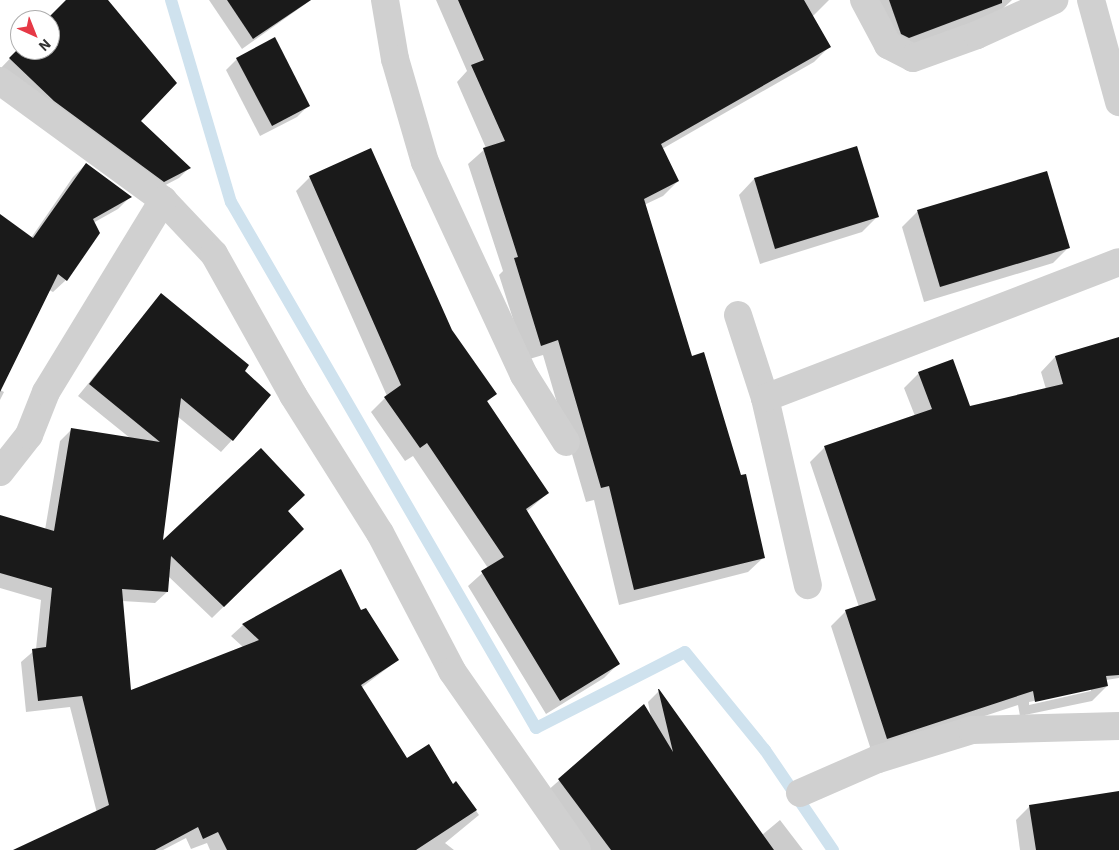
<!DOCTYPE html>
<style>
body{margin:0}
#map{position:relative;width:1119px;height:850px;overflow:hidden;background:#fff;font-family:"IBM Plex Sans",sans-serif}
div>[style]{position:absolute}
.shadow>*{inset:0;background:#0003}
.stream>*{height:12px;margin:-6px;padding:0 6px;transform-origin:6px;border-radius:6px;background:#cfe2ee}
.building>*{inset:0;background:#1a1a1a}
.street>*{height:28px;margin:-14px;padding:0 14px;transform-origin:14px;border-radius:14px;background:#d0d0d0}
span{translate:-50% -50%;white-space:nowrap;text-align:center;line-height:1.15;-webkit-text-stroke:5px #fff;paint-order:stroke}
.north{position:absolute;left:10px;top:10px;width:50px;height:50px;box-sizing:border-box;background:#fff;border:1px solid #adadad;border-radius:50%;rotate:136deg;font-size:14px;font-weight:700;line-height:20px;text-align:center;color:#333}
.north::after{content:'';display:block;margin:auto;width:18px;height:22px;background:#e63946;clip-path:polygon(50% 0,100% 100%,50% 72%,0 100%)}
</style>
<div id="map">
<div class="shadow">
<div style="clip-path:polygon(66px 0,107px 0,140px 121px,189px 168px,179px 178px,154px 191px,0 69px,20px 48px,50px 50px,50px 20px,47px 20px)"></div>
<div style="clip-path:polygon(209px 0,311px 0,242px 49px)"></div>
<div style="clip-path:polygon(436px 0,829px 0,812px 17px,829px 47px,814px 62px,662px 149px,678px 181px,663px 196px,644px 205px,691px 358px,764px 557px,748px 572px,619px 605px,594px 500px,586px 502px,543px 355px,526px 360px,499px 275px,503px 271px,468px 164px,486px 148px,457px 82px,467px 71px)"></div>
<div style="clip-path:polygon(868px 0,1012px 0,998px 13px,893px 53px)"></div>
<div style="clip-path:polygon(237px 59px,308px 106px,297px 117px,260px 136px,226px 70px)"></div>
<div style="clip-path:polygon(86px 164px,130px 197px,118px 209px,93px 223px,66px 280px,53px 292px,49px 290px,0 389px,0 215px,31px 238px,73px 177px)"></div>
<div style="clip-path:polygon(1046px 172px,1068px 248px,1053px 263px,924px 302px,902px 227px,917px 212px)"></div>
<div style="clip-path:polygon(310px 177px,451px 330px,495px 394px,487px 402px,548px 493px,526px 512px,618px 664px,604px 678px,546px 714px,468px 586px,488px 568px,413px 456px,405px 461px,371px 412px,387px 396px,296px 191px)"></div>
<div style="clip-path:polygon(754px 179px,877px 217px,862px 232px,760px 264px,739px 195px)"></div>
<div style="clip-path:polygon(161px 295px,243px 371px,232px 440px,221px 452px,177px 416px,162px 544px,286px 512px,291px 541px,212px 618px,168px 576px,167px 592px,155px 603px,122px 601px,130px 692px,243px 647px,231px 636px,243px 625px,340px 571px,361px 612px,398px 660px,361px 688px,407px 759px,452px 786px,456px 783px,479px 815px,445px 843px,454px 850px,210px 850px,207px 843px,191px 849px,186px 838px,163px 850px,22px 850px,97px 813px,70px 707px,26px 712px,21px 662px,36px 649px,41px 600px,0 588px,0 523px,45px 530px,60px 441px,71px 430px,130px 438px,78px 396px)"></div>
<div style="clip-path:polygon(evenodd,1119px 339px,1119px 678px,1106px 680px,1107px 686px,1092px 701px,1020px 716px,1018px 705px,872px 753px,831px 626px,846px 611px,859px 607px,810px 462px,824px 448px,915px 416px,904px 388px,919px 373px,969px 407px,1046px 389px,1041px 372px,1055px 357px,1119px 339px,1091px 689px,1091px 691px,1029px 705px,1029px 702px,1091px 689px)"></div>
<div style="clip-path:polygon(0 390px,4px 392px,0 400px)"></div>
<div style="clip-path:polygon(659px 691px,762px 835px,780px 820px,803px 850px,590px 850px,546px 792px,644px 706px,651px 717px,648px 702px)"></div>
<div style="clip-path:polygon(1119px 805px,1119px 850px,1020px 850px,1016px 820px,1030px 806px)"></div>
</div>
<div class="stream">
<div style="left:171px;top:0;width:211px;rotate:73.5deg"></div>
<div style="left:231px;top:202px;width:608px;rotate:59.89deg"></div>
<div style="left:536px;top:728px;width:167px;rotate:-27deg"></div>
<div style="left:685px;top:652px;width:127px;rotate:50.8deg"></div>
<div style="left:765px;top:750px;width:121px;rotate:55.8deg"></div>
</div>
<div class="building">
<div style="clip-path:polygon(66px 0,108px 0,177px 83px,141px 121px,191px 168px,164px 182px,54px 101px,9px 58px,20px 47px,20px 50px,50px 50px,50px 20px,46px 20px)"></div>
<div style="clip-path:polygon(227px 0,311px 0,253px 39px)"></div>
<div style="clip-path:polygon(458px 0,804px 0,831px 47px,661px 144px,679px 181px,644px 199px,692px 356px,704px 352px,741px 475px,746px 474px,765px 558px,634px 590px,609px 486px,601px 488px,558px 340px,541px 346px,514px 258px,518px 257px,483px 148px,505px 141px,471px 65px,484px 60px)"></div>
<div style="clip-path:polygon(889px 0,1002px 0,1002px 3px,909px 38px,901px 34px)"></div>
<div style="clip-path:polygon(275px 37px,310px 106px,272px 126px,236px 58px)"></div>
<div style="clip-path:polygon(857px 146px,879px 217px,775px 249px,754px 178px)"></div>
<div style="clip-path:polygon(371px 148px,452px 330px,497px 394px,487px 401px,549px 493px,526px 509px,620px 664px,560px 701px,481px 571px,504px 557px,427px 443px,420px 448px,384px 397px,401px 385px,309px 176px)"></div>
<div style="clip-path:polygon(86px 163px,132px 197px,93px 219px,100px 233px,67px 281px,58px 274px,0 392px,0 214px,33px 238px)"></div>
<div style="clip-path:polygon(1047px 171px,1070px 248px,940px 287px,917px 210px)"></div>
<div style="clip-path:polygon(161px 293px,249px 365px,245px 371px,271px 395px,233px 441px,181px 398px,163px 540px,261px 448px,305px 495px,288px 511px,304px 529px,224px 607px,171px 556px,168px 592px,122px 589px,131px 690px,259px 640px,242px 624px,341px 569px,361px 610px,366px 608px,399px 660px,361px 685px,407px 758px,429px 744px,453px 784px,456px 781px,477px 810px,416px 850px,227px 850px,218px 832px,203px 839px,198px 827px,155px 850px,13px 850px,109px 805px,82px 696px,38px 701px,32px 649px,46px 647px,52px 588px,0 573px,0 515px,54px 531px,71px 428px,160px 442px,89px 384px)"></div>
<div style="clip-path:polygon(1119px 337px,1119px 675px,1106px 676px,1108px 686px,1035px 702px,1033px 691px,887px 739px,845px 610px,876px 600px,824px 446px,932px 409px,918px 372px,953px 359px,970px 406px,1063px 384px,1055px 356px)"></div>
<div style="clip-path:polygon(658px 689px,659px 689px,774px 850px,611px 850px,558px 779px,644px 704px,673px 752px)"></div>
<div style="clip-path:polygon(1119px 791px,1119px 850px,1036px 850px,1029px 805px)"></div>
</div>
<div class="street">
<div style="left:385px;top:0;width:60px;rotate:80.4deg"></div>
<div style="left:395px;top:59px;width:107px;rotate:73.8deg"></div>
<div style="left:425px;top:162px;width:235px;rotate:65.1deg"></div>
<div style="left:524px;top:375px;width:79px;rotate:57.9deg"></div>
<div style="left:864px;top:0;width:51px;rotate:61.9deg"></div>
<div style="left:888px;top:45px;width:28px;rotate:27deg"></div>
<div style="left:913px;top:58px;width:68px;rotate:-19.8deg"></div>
<div style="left:977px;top:35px;width:85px;rotate:-24.4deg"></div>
<div style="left:1091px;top:0;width:106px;rotate:74.6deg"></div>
<div style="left:0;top:81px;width:202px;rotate:36.1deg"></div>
<div style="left:163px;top:200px;width:74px;rotate:46.6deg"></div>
<div style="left:214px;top:254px;width:162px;rotate:60.7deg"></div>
<div style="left:293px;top:395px;width:163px;rotate:57.8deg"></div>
<div style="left:380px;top:533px;width:156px;rotate:62.4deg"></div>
<div style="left:452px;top:671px;width:218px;rotate:55.1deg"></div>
<div style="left:738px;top:315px;width:87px;rotate:72deg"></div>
<div style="left:765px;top:398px;width:192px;rotate:77.1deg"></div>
<div style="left:765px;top:398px;width:379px;rotate:-21deg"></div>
<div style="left:0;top:472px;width:47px;rotate:-51.9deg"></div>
<div style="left:29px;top:435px;width:46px;rotate:-68.4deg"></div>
<div style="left:46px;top:392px;width:225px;rotate:-58.6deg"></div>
<div style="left:800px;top:793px;width:85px;rotate:-23.6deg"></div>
<div style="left:878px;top:759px;width:98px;rotate:-17.1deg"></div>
<div style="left:972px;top:730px;width:147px;rotate:-1.6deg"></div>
</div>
<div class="north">N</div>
</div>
